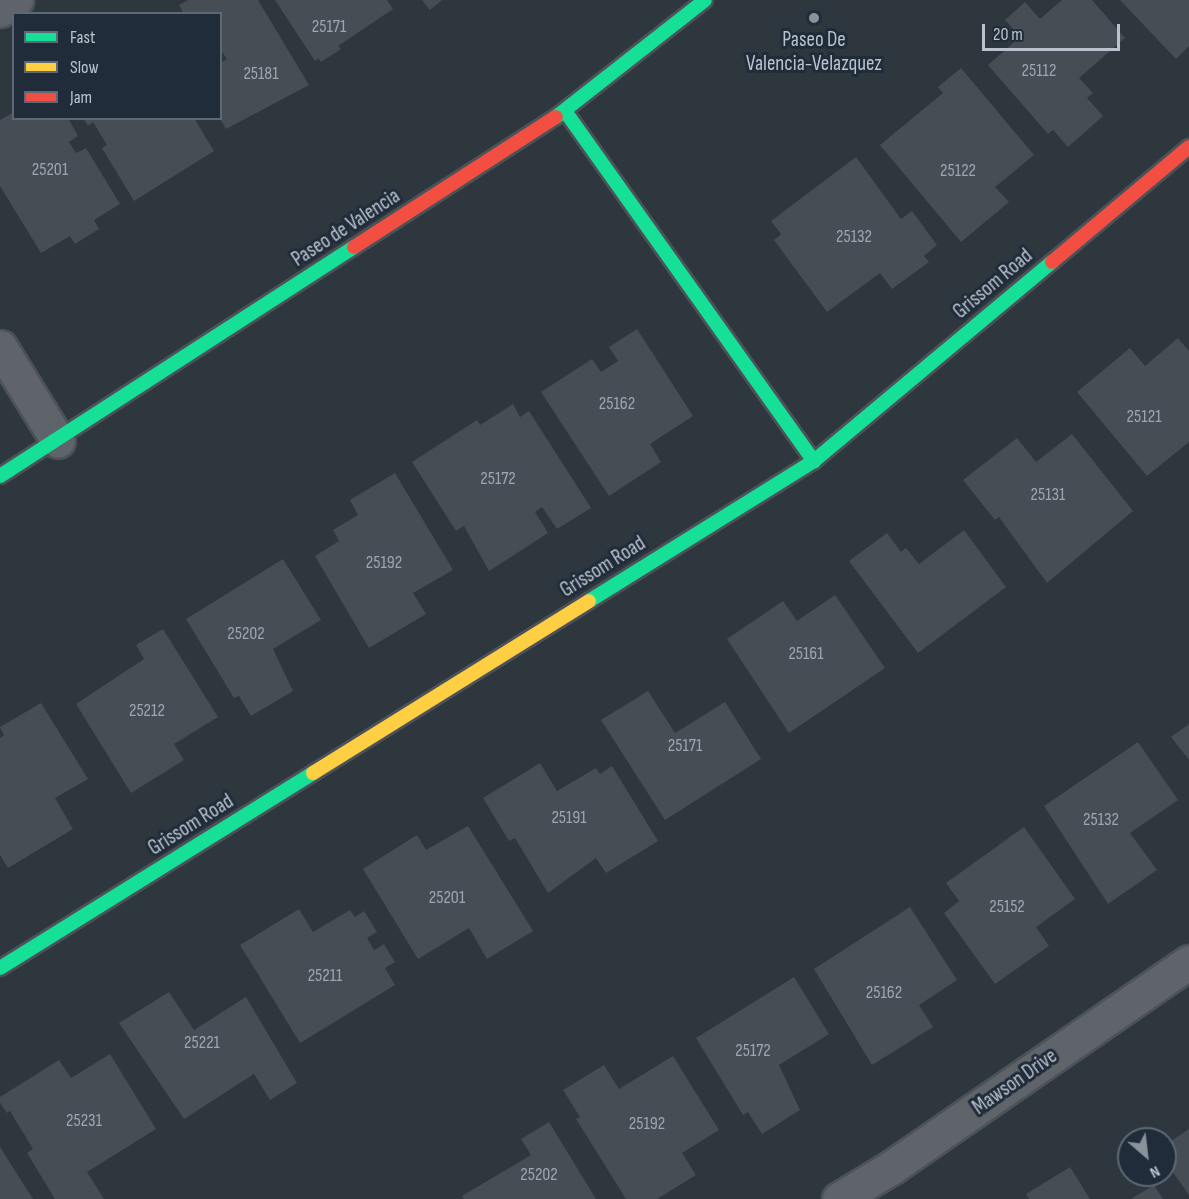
<!DOCTYPE html>
<style>
body{margin:0}
#map{position:relative;width:1189px;height:1199px;overflow:hidden;background:#2e363e;font-family:"Sofia Sans Condensed",sans-serif}
div>[style]{position:absolute}
.building>*{inset:0;background:#464d54}
.roads{filter:drop-shadow(2px 0 #4c5258) drop-shadow(-2px 0 #4c5258) drop-shadow(0 2px #4c5258) drop-shadow(0 -2px #4c5258)}
.street>*{height:33px;margin:-16.5px;padding:0 16.5px;transform-origin:16.5px;border-radius:16.5px;background:#5f646b}
.fast>*{height:14px;margin:-7px;padding:0 7px;transform-origin:7px;border-radius:7px;background:#16e098}
.slow>*{height:14px;margin:-7px;padding:0 7px;transform-origin:7px;border-radius:7px;background:#ffcf43}
.jam>*{height:14px;margin:-7px;padding:0 7px;transform-origin:7px;border-radius:7px;background:#f24e42}
.dots>*{width:16px;height:16px;translate:-50% -50%;box-sizing:border-box;border:3px solid #202c3a;border-radius:50%}
span{translate:-50% -50%;white-space:nowrap;text-align:center;line-height:1.15;-webkit-text-stroke:6px #202c3a;paint-order:stroke}
.number-label{font-size:18px;color:#9da5af}
.number-label span{-webkit-text-stroke-width:0}
.poi-label{font-size:21px;color:#bac2cd}
.street-label{font-size:21px;color:#bac2cd}
.legend{position:absolute;left:12px;top:12px;width:210px;height:108px;box-sizing:border-box;background:#202c3a;border:2px solid #5e6875;margin:0;padding:8px 10px;list-style:none;font-size:18px;color:#bac2cd}
.legend li{display:flex;align-items:center;gap:12px;height:30px}
.legend b{width:30px;border:2px solid #5e6875}
.north{position:absolute;left:1117px;top:1127px;width:60px;height:60px;box-sizing:border-box;background:#202c3a;border:2px solid #5e6875;border-radius:50%;rotate:152deg;font-size:16px;font-weight:700;line-height:24px;text-align:center;color:#bac2cd}
.north::after{content:'';display:block;margin:auto;width:21px;height:27px;background:#89919b;clip-path:polygon(50% 0,100% 100%,50% 72%,0 100%)}
.scale{position:absolute;left:982px;top:24px;width:138px;height:27px;box-sizing:border-box;border:3px solid #bac2cd;border-top:0;padding-left:8px;font-size:18px;line-height:21px;white-space:nowrap;color:#bac2cd;-webkit-text-stroke:4px #202c3a;paint-order:stroke}
</style>
<div id="map">
<div class="building">
<div style="clip-path:polygon(188px 0,258px 0,309px 85px,226px 129px,220px 119px,220px 63px,227px 59px,220px 49px,220px 14px,184px 14px,179px 5px)"></div>
<div style="clip-path:polygon(275px 0,387px 0,393px 9px,338px 46px,341px 49px,321px 62px,318px 58px,315px 61px)"></div>
<div style="clip-path:polygon(422px 0,442px 0,430px 10px)"></div>
<div style="clip-path:polygon(1062px 0,1092px 0,1125px 38px,1079px 78px,1093px 93px,1087px 98px,1103px 116px,1068px 147px,1053px 130px,1048px 134px,988px 65px,1020px 37px,1005px 20px,1025px 2px,1040px 19px)"></div>
<div style="clip-path:polygon(1120px 0,1189px 0,1189px 46px,1176px 59px)"></div>
<div style="clip-path:polygon(961px 68px,1034px 155px,995px 187px,1009px 202px,961px 242px,880px 145px,943px 93px,938px 87px)"></div>
<div style="clip-path:polygon(14px 112px,14px 118px,68px 118px,78px 136px,69px 142px,76px 153px,86px 148px,120px 204px,94px 220px,99px 229px,75px 244px,70px 236px,41px 253px,0 186px,0 120px)"></div>
<div style="clip-path:polygon(83px 118px,194px 118px,214px 151px,134px 201px,102px 148px,107px 145px,93px 122px,88px 126px)"></div>
<div style="clip-path:polygon(856px 157px,901px 219px,912px 211px,937px 245px,924px 256px,929px 262px,892px 289px,880px 273px,827px 312px,774px 240px,781px 234px,771px 221px)"></div>
<div style="clip-path:polygon(637px 329px,693px 416px,650px 444px,661px 462px,609px 496px,541px 392px,592px 359px,601px 372px,618px 361px,609px 347px)"></div>
<div style="clip-path:polygon(1178px 338px,1189px 351px,1189px 442px,1147px 476px,1077px 392px,1130px 348px,1145px 366px)"></div>
<div style="clip-path:polygon(513px 404px,520px 417px,529px 411px,591px 508px,557px 529px,542px 507px,535px 512px,548px 533px,489px 571px,464px 526px,456px 531px,412px 462px,477px 420px,480px 425px)"></div>
<div style="clip-path:polygon(1072px 434px,1133px 511px,1047px 583px,999px 517px,995px 520px,963px 480px,1017px 438px,1036px 462px)"></div>
<div style="clip-path:polygon(395px 473px,453px 570px,413px 593px,426px 614px,369px 648px,315px 556px,339px 541px,333px 530px,358px 515px,350px 500px)"></div>
<div style="clip-path:polygon(964px 530px,1006px 587px,918px 653px,849px 561px,887px 533px,901px 552px,906px 548px,919px 564px)"></div>
<div style="clip-path:polygon(283px 559px,321px 620px,273px 649px,293px 691px,251px 716px,239px 696px,234px 698px,186px 619px)"></div>
<div style="clip-path:polygon(835px 595px,885px 668px,789px 733px,727px 639px,783px 601px,797px 621px)"></div>
<div style="clip-path:polygon(163px 629px,218px 717px,174px 744px,184px 760px,131px 793px,76px 704px,144px 659px,136px 645px)"></div>
<div style="clip-path:polygon(648px 691px,675px 733px,725px 702px,761px 759px,665px 820px,601px 720px)"></div>
<div style="clip-path:polygon(41px 703px,88px 779px,55px 798px,73px 829px,8px 868px,0 855px,0 738px,4px 735px,0 727px)"></div>
<div style="clip-path:polygon(1189px 724px,1189px 760px,1171px 737px)"></div>
<div style="clip-path:polygon(1138px 742px,1178px 800px,1130px 833px,1157px 870px,1108px 904px,1044px 806px)"></div>
<div style="clip-path:polygon(540px 763px,557px 791px,596px 768px,600px 774px,612px 766px,658px 841px,606px 873px,596px 858px,548px 893px,515px 838px,509px 841px,483px 798px)"></div>
<div style="clip-path:polygon(468px 826px,533px 931px,487px 959px,469px 928px,418px 959px,363px 869px,417px 835px,426px 850px)"></div>
<div style="clip-path:polygon(1024px 827px,1075px 899px,1036px 927px,1049px 946px,995px 984px,944px 913px,959px 901px,946px 883px)"></div>
<div style="clip-path:polygon(910px 907px,957px 980px,919px 1005px,933px 1027px,872px 1065px,814px 969px)"></div>
<div style="clip-path:polygon(299px 909px,313px 932px,350px 910px,355px 917px,364px 911px,377px 932px,367px 938px,374px 950px,384px 944px,395px 962px,385px 968px,395px 985px,300px 1043px,240px 945px)"></div>
<div style="clip-path:polygon(794px 977px,829px 1034px,779px 1065px,800px 1110px,762px 1134px,748px 1112px,743px 1115px,696px 1038px)"></div>
<div style="clip-path:polygon(169px 992px,194px 1030px,246px 997px,297px 1083px,270px 1100px,254px 1074px,184px 1119px,119px 1023px)"></div>
<div style="clip-path:polygon(110px 1054px,156px 1129px,87px 1172px,104px 1199px,55px 1199px,27px 1153px,33px 1149px,10px 1111px,7px 1113px,0 1103px,0 1097px,59px 1060px,71px 1078px)"></div>
<div style="clip-path:polygon(673px 1056px,719px 1130px,682px 1153px,696px 1175px,657px 1199px,626px 1199px,576px 1119px,580px 1117px,563px 1090px,604px 1065px,619px 1089px)"></div>
<div style="clip-path:polygon(549px 1122px,596px 1199px,464px 1199px,462px 1196px,531px 1155px,521px 1139px)"></div>
<div style="clip-path:polygon(1189px 1129px,1189px 1195px,1165px 1161px,1165px 1145px)"></div>
<div style="clip-path:polygon(0 1147px,33px 1199px,0 1199px)"></div>
<div style="clip-path:polygon(1070px 1167px,1090px 1199px,1029px 1199px,1026px 1194px)"></div>
<div style="clip-path:polygon(1154px 1185px,1163px 1199px,1131px 1199px)"></div>
</div>
<div class="roads">
<div class="street">
<div style="left:0;top:10px;width:19px;rotate:-32deg"></div>
<div style="left:0;top:347px;width:110px;rotate:58.3deg"></div>
<div style="left:839px;top:1199px;width:62px;rotate:-31.1deg"></div>
<div style="left:892px;top:1167px;width:361px;rotate:-34.6deg"></div>
</div>
<div class="fast">
<div style="left:565px;top:111px;width:430px;rotate:54.6deg"></div>
<div style="left:556px;top:117px;width:189px;rotate:-38.1deg"></div>
<div style="left:0;top:476px;width:422px;rotate:-32.9deg"></div>
<div style="left:589px;top:601px;width:265px;rotate:-31.9deg"></div>
<div style="left:814px;top:461px;width:310px;rotate:-39.9deg"></div>
<div style="left:0;top:968px;width:369px;rotate:-31.9deg"></div>
</div>
<div class="slow">
<div style="left:313px;top:773px;width:325px;rotate:-31.9deg"></div>
</div>
<div class="jam">
<div style="left:354px;top:247px;width:240px;rotate:-32.8deg"></div>
<div style="left:1052px;top:262px;width:179px;rotate:-40deg"></div>
</div>
</div>
<div class="dots">
<div style="left:814px;top:18px;background:#89919b"></div>
</div>
<div class="number-label">
<span style="left:329px;top:27px">25171</span>
<span style="left:1039px;top:71px">25112</span>
<span style="left:261px;top:74px">25181</span>
<span style="left:50px;top:170px">25201</span>
<span style="left:958px;top:171px">25122</span>
<span style="left:854px;top:237px">25132</span>
<span style="left:617px;top:404px">25162</span>
<span style="left:1144px;top:417px">25121</span>
<span style="left:498px;top:479px">25172</span>
<span style="left:1048px;top:495px">25131</span>
<span style="left:384px;top:563px">25192</span>
<span style="left:246px;top:634px">25202</span>
<span style="left:806px;top:654px">25161</span>
<span style="left:147px;top:711px">25212</span>
<span style="left:685px;top:746px">25171</span>
<span style="left:569px;top:818px">25191</span>
<span style="left:1101px;top:820px">25132</span>
<span style="left:447px;top:898px">25201</span>
<span style="left:1007px;top:907px">25152</span>
<span style="left:325px;top:976px">25211</span>
<span style="left:884px;top:993px">25162</span>
<span style="left:202px;top:1043px">25221</span>
<span style="left:753px;top:1051px">25172</span>
<span style="left:84px;top:1121px">25231</span>
<span style="left:647px;top:1124px">25192</span>
<span style="left:539px;top:1175px">25202</span>
</div>
<div class="poi-label">
<span style="left:814px;top:52px">Paseo De<br>Valencia-Velazquez</span>
</div>
<div class="street-label">
<span style="left:346px;top:228px;rotate:-33deg">Paseo de Valencia</span>
<span style="left:993px;top:284px;rotate:-40deg">Grissom Road</span>
<span style="left:603px;top:567px;rotate:-32deg">Grissom Road</span>
<span style="left:191px;top:825px;rotate:-32deg">Grissom Road</span>
<span style="left:1015px;top:1082px;rotate:-35deg">Mawson Drive</span>
</div>
<ul class="legend">
<li><b style="height:8px;background:#16e098"></b>Fast</li>
<li><b style="height:8px;background:#ffcf43"></b>Slow</li>
<li><b style="height:8px;background:#f24e42"></b>Jam</li>
</ul>
<div class="north">N</div>
<div class="scale">20 m</div>
</div>
